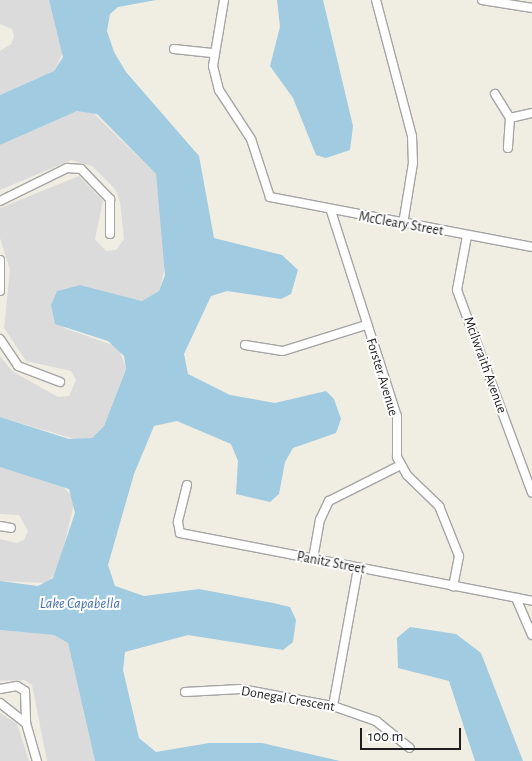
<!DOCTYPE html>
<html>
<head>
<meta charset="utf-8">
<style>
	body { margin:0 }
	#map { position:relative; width:532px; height:761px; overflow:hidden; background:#f0ede3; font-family:"Alegreya Sans",sans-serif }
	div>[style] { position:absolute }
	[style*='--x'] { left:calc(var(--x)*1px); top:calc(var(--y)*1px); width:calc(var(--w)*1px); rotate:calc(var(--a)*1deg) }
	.residential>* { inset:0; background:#dcdbdb }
	.water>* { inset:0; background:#a0cbe1 }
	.roads { filter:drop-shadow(1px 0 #a5a5a5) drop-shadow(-1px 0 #a5a5a5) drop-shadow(0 1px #a5a5a5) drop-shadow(0 -1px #a5a5a5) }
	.minor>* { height:8px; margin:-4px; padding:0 4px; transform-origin:4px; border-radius:4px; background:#fff }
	span { translate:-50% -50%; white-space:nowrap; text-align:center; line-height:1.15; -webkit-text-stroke:4px #fff; paint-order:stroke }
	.street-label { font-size:14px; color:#1e1e1e }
	.water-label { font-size:15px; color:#426eb6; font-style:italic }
	.scale { position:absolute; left:360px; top:728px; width:101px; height:22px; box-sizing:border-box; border:2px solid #1e1e1e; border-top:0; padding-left:6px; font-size:15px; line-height:18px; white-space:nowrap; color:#1e1e1e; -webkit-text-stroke:4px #fff; paint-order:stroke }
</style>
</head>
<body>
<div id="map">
	<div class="residential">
		<div style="clip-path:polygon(0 0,49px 0,64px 50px,54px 71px,0 95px,0 51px,11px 44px,14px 37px,12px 29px,0 24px)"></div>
		<div style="clip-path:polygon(90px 110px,156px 174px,166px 264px,159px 291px,142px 301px,80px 285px,57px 291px,51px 305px,64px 328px,118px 347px,126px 368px,104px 426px,92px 438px,81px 441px,0 417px,0 356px,12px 371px,58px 397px,69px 396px,76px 380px,71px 371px,26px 361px,4px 328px,10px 270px,0 238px,0 208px,79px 176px,103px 201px,95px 239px,106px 251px,116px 250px,124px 239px,120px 202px,115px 189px,92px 166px,71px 160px,0 190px,0 145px,77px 111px)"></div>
		<div style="clip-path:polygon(0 467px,59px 483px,75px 499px,58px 571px,46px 583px,0 581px,0 539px,16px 543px,24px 540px,28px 531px,19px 515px,0 514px)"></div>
		<div style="clip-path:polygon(0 630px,54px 635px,68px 643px,95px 761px,47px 761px,32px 685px,24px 680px,0 681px)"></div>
		<div style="clip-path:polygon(0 713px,17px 724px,29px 761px,0 761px)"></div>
	</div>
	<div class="water">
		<div style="clip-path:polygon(49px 0,156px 0,118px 7px,110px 14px,107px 31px,114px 52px,126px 72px,199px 156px,214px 238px,282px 255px,298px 270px,291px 294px,281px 299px,227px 291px,211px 296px,184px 354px,188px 374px,230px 395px,275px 403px,326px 391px,334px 399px,341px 419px,336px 433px,293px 448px,285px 462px,279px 494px,270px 502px,236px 494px,238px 461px,231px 444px,177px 421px,154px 426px,134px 474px,108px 565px,115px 586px,144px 596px,199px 589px,273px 603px,290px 607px,296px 620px,293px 642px,283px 650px,188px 635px,125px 652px,123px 670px,139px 738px,156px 752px,209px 743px,262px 743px,340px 761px,95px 761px,68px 643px,54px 635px,0 630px,0 581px,38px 586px,53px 578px,75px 513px,69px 489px,0 467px,0 417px,69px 439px,92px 438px,104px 426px,126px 369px,124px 356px,108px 341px,55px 324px,51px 305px,57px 291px,80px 285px,142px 301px,159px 291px,165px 275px,156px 174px,97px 114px,77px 111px,0 145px,0 95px,54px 71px,63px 57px)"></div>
		<div style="clip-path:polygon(277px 0,323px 0,353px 126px,350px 150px,326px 158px,316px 155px,293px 98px,270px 66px,280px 27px)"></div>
		<div style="clip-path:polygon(410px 627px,456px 634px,481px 653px,523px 761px,475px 761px,449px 681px,398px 668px,397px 638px)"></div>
	</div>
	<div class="roads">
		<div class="minor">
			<div style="--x:224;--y:0;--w:67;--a:99.5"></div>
			<div style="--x:213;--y:66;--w:25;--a:76"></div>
			<div style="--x:219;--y:90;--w:59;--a:56.9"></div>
			<div style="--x:251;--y:139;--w:61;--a:71.9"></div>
			<div style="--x:270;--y:197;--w:267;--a:10.8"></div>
			<div style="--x:376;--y:0;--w:141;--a:75.2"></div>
			<div style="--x:412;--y:136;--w:27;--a:88"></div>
			<div style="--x:413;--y:163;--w:62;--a:99.3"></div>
			<div style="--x:482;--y:0;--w:51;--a:9.1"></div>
			<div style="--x:174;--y:49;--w:38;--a:6"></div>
			<div style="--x:495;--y:94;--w:28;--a:58"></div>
			<div style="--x:510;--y:118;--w:30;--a:94"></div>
			<div style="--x:510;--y:118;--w:23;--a:-13"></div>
			<div style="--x:0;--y:201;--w:75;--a:-26.2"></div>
			<div style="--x:67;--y:168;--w:14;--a:4"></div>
			<div style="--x:81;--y:169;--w:42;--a:46"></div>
			<div style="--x:110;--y:199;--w:35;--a:90"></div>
			<div style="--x:331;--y:211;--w:215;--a:72.2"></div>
			<div style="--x:397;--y:416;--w:41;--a:90"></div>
			<div style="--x:397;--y:457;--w:21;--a:61"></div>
			<div style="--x:407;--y:475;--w:45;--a:44.1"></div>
			<div style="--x:439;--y:506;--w:54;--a:68.2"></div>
			<div style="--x:459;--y:556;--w:31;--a:101"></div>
			<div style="--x:467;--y:236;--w:55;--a:100.5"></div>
			<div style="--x:457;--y:290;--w:216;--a:69.7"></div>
			<div style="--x:0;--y:260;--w:31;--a:90"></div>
			<div style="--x:0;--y:339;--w:32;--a:56"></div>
			<div style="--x:18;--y:366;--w:45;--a:20.9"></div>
			<div style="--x:245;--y:345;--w:38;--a:9"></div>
			<div style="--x:283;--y:351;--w:87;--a:-17.4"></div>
			<div style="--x:187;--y:485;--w:38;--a:104"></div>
			<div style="--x:178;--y:522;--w:11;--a:80"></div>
			<div style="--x:180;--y:533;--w:359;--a:10.9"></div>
			<div style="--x:0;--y:526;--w:11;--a:10"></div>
			<div style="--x:313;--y:559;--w:40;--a:-80"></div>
			<div style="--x:320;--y:520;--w:21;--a:-65"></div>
			<div style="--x:329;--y:501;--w:80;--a:-26.6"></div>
			<div style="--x:516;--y:598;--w:40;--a:66.6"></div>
			<div style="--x:0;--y:689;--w:17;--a:-10"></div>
			<div style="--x:17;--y:686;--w:9;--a:32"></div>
			<div style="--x:25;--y:691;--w:32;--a:88"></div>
			<div style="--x:185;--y:692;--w:56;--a:-3.1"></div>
			<div style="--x:241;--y:689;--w:94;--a:10.5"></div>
			<div style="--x:333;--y:706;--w:46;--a:19.2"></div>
			<div style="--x:376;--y:721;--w:43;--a:38.5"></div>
			<div style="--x:0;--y:703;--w:33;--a:38"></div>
			<div style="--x:26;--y:723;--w:40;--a:74"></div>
			<div style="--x:333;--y:706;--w:140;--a:-79.7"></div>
		</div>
	</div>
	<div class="street-label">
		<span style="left:401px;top:224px;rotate:10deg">McCleary Street</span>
		<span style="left:485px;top:365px;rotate:70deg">Mcilwraith Avenue</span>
		<span style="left:382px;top:377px;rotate:73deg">Forster Avenue</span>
		<span style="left:331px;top:563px;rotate:11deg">Panitz Street</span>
		<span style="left:288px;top:699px;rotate:10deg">Donegal Crescent</span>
	</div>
	<div class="water-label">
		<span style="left:80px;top:604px">Lake Capabella</span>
	</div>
	<div class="scale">100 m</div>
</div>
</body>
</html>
